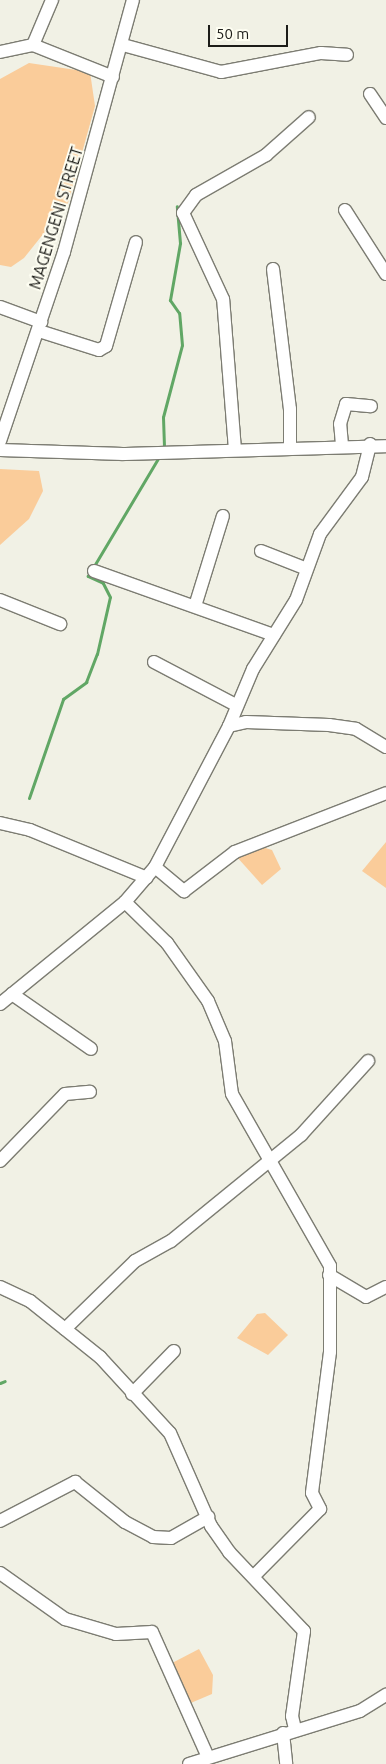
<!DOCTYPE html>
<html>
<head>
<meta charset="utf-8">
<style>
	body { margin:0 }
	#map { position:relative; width:386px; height:1764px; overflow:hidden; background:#f1f1e5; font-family:Ubuntu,sans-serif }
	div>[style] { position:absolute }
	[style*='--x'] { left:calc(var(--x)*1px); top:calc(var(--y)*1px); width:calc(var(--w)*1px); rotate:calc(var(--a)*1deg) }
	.green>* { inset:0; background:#facc9a }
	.stream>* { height:3px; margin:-1.5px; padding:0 1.5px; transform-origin:1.5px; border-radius:1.5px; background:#61a765 }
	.roads { filter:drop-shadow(1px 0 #7c7c72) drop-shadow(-1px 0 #7c7c72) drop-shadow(0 1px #7c7c72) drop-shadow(0 -1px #7c7c72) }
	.street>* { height:12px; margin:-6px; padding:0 6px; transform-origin:6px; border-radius:6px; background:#fff }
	span { translate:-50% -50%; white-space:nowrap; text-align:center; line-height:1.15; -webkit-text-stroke:4px #fefef2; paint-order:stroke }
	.street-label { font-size:16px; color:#1c1c18 }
	.scale { position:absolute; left:208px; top:25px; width:80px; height:22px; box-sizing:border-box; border:2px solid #1c1c18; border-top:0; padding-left:6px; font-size:15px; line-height:18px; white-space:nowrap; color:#1c1c18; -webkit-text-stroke:4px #fefef2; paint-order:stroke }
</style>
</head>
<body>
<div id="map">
	<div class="green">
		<div style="clip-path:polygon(29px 63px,90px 72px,95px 106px,68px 203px,24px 258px,11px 267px,0 265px,0 79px)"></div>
		<div style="clip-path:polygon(0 469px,39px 471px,43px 491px,29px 519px,0 545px)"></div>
		<div style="clip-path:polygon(386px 842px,386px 888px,362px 871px)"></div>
		<div style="clip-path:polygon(252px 844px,272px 850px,281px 869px,262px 885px,236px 856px)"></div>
		<div style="clip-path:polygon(265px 1313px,288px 1335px,268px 1355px,237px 1338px,257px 1314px)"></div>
		<div style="clip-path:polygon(199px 1649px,213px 1675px,212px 1694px,186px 1705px,174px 1676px,174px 1662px)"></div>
	</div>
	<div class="stream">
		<div style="--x:164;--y:446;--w:29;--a:-92"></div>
		<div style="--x:163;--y:417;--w:74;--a:-75.2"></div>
		<div style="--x:182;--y:345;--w:32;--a:-95"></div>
		<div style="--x:179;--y:313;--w:16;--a:-125"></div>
		<div style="--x:170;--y:300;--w:58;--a:-80"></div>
		<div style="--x:180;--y:243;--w:37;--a:-95"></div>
		<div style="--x:29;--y:798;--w:105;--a:-71"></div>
		<div style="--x:63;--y:699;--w:29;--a:-36"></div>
		<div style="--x:86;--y:682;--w:30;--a:-69"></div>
		<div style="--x:97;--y:654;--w:58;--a:-77.2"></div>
		<div style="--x:110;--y:597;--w:16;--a:-117"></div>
		<div style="--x:103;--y:583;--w:17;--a:-155"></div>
		<div style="--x:88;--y:576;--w:139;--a:-59.2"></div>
		<div style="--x:0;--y:1383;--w:5;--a:-22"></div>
	</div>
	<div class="roads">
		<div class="street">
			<div style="--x:33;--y:45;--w:86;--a:21.8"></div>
			<div style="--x:123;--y:45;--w:102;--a:15.4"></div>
			<div style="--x:221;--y:72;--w:102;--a:-10.8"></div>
			<div style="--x:321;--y:53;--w:26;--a:4"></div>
			<div style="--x:0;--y:52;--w:34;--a:-12"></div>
			<div style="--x:33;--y:45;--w:49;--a:-67.1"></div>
			<div style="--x:370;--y:94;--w:29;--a:56"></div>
			<div style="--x:345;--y:210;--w:76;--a:57.4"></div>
			<div style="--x:273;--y:269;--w:141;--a:83.1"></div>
			<div style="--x:290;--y:409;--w:38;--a:90"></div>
			<div style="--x:0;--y:307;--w:44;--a:20.1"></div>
			<div style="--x:39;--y:331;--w:63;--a:17.6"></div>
			<div style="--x:99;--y:350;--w:8;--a:-30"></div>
			<div style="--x:106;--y:346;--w:108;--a:-73.9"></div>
			<div style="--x:0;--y:441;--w:200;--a:-71.3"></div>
			<div style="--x:64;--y:252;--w:261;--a:-74.7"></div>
			<div style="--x:342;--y:445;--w:21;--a:-95"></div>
			<div style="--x:340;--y:424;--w:21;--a:-73"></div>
			<div style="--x:346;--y:404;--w:25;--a:5"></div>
			<div style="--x:0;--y:450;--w:123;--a:1.9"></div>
			<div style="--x:123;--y:454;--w:263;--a:-1.7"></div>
			<div style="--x:235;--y:450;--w:151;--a:-94.5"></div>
			<div style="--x:223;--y:299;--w:95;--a:-114.9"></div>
			<div style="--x:183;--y:213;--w:22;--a:-54"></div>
			<div style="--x:196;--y:195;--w:81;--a:-29.7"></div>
			<div style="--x:266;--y:155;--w:57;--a:-41.5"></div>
			<div style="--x:261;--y:551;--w:49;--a:21.4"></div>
			<div style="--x:94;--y:571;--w:191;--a:19.6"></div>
			<div style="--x:0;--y:600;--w:65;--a:21.8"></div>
			<div style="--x:196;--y:603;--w:91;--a:-72.8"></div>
			<div style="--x:154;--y:662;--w:93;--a:27.7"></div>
			<div style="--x:229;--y:726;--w:17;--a:-13"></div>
			<div style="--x:246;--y:722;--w:83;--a:2.1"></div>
			<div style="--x:329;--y:725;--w:27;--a:8"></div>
			<div style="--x:356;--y:729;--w:35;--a:31"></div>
			<div style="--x:0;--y:823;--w:31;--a:13"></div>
			<div style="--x:30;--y:830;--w:126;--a:22.3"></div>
			<div style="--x:155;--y:867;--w:38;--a:40"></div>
			<div style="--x:184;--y:891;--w:64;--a:-37.4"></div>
			<div style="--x:235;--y:852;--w:162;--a:-21.3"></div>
			<div style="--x:125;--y:902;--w:59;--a:44.3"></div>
			<div style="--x:167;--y:943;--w:71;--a:54.7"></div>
			<div style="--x:208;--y:1001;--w:43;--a:67"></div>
			<div style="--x:225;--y:1041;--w:53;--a:82.5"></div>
			<div style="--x:232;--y:1094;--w:198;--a:60.3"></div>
			<div style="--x:330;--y:1266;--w:86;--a:90"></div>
			<div style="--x:330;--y:1352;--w:142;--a:97.3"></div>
			<div style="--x:312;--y:1493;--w:18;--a:63"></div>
			<div style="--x:320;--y:1509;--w:95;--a:134.6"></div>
			<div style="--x:12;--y:994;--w:96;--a:34.8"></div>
			<div style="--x:0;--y:1004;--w:161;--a:-39.2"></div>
			<div style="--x:125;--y:902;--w:46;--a:-49.4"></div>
			<div style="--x:155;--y:867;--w:159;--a:-62.3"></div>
			<div style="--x:229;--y:726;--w:62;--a:-67.2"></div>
			<div style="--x:253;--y:669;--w:81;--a:-58.1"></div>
			<div style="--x:296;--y:600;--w:70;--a:-70"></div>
			<div style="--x:320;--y:534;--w:71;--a:-53.6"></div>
			<div style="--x:362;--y:477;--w:34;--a:-76"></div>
			<div style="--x:0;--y:1161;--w:93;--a:-45.9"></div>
			<div style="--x:65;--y:1094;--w:25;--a:-5"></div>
			<div style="--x:329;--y:1275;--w:43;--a:30.7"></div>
			<div style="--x:366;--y:1297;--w:22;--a:-27"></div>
			<div style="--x:0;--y:1287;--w:33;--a:25"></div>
			<div style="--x:30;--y:1301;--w:90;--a:38.7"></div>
			<div style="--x:100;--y:1357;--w:103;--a:47.4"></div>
			<div style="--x:170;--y:1433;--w:102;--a:66.2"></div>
			<div style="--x:211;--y:1526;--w:32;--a:55"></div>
			<div style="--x:229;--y:1552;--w:109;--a:46.5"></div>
			<div style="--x:304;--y:1631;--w:86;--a:98"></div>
			<div style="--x:292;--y:1716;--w:13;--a:77"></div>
			<div style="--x:65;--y:1329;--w:98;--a:-44.2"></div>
			<div style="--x:135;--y:1261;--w:41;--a:-29.1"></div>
			<div style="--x:171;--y:1241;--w:168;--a:-39.2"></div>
			<div style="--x:301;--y:1135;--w:100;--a:-47.8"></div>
			<div style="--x:132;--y:1394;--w:60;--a:-45.7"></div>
			<div style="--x:0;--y:1521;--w:85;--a:-27.5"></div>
			<div style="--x:75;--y:1482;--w:64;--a:38.7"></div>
			<div style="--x:125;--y:1522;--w:32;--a:28"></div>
			<div style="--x:153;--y:1537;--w:18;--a:3"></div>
			<div style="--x:171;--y:1538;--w:43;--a:-29.6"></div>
			<div style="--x:0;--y:1573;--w:80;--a:35.3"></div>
			<div style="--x:65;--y:1619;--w:53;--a:16.4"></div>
			<div style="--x:116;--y:1634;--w:36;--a:-3"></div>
			<div style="--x:152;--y:1632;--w:137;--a:65.9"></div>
			<div style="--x:283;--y:1733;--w:31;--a:84"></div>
			<div style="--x:189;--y:1764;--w:179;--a:-17.2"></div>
			<div style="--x:360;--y:1711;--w:31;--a:-32"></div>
		</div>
	</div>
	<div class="street-label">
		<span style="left:56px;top:218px;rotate:-73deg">MAGENGENI STREET</span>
	</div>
	<div class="scale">50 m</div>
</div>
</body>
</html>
